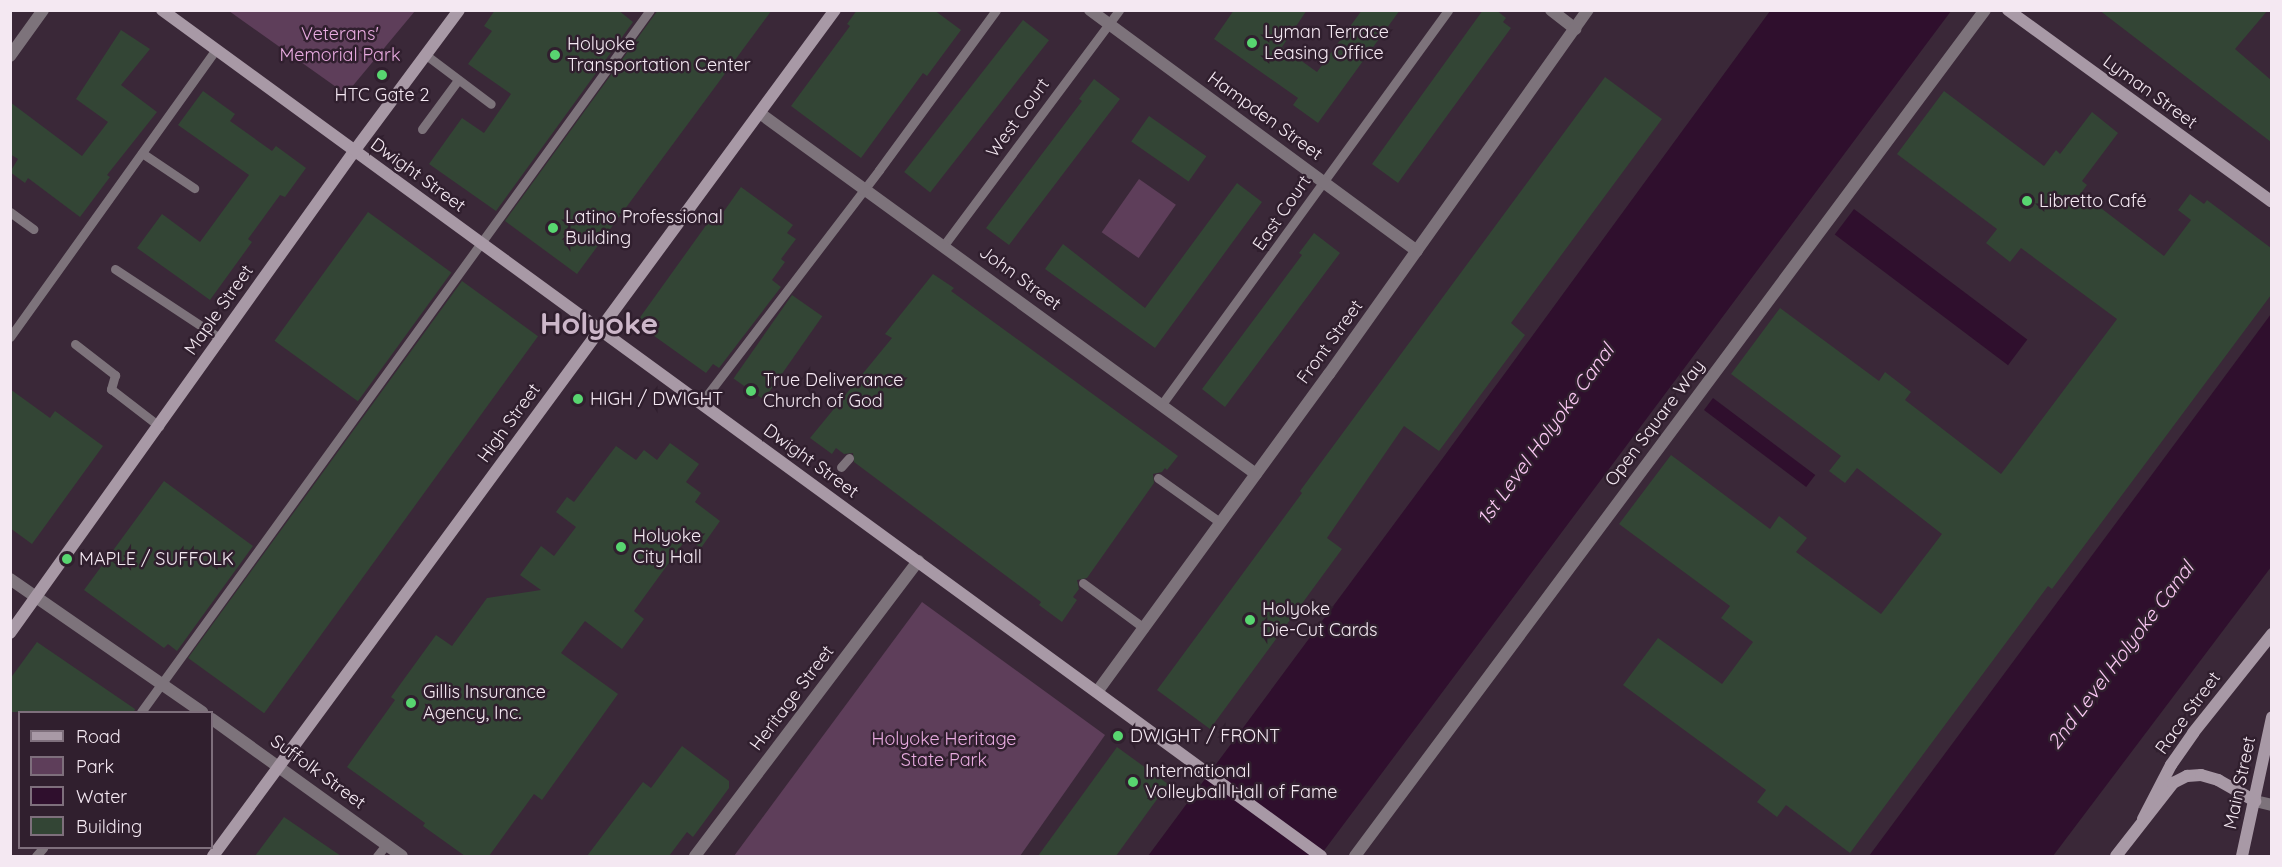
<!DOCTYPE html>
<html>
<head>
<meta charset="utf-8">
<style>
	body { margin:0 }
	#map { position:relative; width:2282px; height:867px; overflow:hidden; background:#3a2838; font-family:Quicksand,sans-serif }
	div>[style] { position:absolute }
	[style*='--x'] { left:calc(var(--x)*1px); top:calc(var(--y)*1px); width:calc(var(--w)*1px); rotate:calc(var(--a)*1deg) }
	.green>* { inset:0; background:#5e3e5a; transform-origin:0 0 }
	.water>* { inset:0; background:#2f0f2d; transform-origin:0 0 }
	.building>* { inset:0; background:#334535; transform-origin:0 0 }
	.lane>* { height:9px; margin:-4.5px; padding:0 4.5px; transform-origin:4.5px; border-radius:4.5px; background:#7d737b }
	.street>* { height:12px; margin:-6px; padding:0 6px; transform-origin:6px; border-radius:6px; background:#7d737b }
	.secondary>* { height:12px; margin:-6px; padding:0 6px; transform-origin:6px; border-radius:6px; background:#a899a6 }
	.dots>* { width:16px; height:16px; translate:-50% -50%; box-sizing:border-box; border:3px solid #301f2e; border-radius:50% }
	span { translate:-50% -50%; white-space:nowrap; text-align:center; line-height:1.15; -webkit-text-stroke:5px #301f2e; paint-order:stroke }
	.poi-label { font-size:18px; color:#f4e8f2 }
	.left { translate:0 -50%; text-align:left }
	.park-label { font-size:18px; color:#e8abe0 }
	.street-label { font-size:18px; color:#f4e8f2 }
	.water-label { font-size:20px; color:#fac8f3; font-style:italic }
	.town-label { font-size:30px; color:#cdb7ca; font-weight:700 }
	.frame { position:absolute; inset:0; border:12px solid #f4e8f2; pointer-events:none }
	.legend { position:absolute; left:18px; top:711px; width:195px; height:138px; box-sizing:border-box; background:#301f2e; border:2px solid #7e6f7c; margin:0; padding:8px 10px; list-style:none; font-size:18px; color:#f4e8f2 }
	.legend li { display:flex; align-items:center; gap:12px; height:30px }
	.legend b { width:30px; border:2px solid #7e6f7c }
</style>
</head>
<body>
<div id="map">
	<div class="green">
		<div style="clip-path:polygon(229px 11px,415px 11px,346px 94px)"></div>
		<div style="left:1139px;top:179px;width:45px;height:65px;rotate:35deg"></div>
		<div style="clip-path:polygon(922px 602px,1105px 735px,1020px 856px,734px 856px)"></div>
	</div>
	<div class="water">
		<div style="clip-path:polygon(1770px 11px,1951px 11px,1320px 856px,1148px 856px,1437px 466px)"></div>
		<div style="left:1854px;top:209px;width:217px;height:32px;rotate:37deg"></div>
		<div style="clip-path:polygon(2271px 314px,2271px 567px,2053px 856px,1869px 856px)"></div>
		<div style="left:1713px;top:398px;width:128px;height:15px;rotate:37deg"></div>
	</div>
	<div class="building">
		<div style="clip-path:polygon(495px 10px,618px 10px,633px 22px,496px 211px,429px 164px,462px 118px,484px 133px,511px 94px,468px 64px,492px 31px,484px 26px)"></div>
		<div style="clip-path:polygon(658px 10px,772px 10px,577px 274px,505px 221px)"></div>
		<div style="clip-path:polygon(857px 10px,934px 10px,961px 30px,927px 76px,923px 73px,861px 158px,791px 106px,850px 26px,847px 24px)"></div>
		<div style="clip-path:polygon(1234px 10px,1307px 10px,1282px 47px,1317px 72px,1362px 10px,1400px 10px,1318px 123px,1293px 105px,1298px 98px,1214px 39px)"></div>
		<div style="clip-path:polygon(1483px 10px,1496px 10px,1506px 18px,1503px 22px,1511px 28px,1398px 183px,1372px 164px)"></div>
		<div style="clip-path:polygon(2099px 10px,2268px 10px,2235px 49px,2271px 80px,2271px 142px)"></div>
		<div style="left:1023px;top:20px;width:33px;height:193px;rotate:38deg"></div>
		<div style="clip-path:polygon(121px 30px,150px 49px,121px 85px,157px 112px,107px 175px,110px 177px,80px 217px,28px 178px,25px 183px,10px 172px,18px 159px,10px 154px,10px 102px,82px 156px,108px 122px,76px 99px)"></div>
		<div style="clip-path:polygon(1605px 77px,1662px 119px,1511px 323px,1525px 335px,1439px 451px,1404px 426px,1327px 538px,1342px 549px,1210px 729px,1157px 690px,1302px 493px,1300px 491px)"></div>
		<div style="clip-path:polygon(1094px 79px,1120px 99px,1009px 245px,986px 228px,1082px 101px,1079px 99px)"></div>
		<div style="clip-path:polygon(203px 91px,235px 114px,230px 121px,272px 151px,276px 146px,306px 168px,285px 197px,280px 195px,248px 239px,252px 242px,210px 300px,137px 248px,162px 214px,200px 242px,249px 175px,178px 125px)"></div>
		<div style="clip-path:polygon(1944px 91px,2044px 166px,2056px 150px,2060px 154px,2092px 112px,2118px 133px,2082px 181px,2087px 185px,2081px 193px,2164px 256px,2191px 220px,2178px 210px,2190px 194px,2204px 204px,2207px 200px,2271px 248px,2271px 295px,2052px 589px,2048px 586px,1850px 853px,1786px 805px,1777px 817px,1757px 802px,1766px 790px,1623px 685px,1658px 638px,1722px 684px,1753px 642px,1721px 618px,1730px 606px,1619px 524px,1671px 455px,1770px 529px,1779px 516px,1807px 538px,1796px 552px,1881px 614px,1942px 534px,1857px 468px,1845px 483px,1829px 471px,1841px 456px,1731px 374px,1780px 308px,1879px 381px,1885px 372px,1911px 392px,1905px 400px,2001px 474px,2117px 319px,2021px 248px,2010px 262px,1986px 243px,1997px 229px,1897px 154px)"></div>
		<div style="left:1149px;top:116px;width:70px;height:31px;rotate:35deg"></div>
		<div style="clip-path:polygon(1237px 183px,1262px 202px,1155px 348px,1045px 269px,1063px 244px,1145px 308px)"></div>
		<div style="clip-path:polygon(741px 187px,793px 225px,787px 233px,796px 239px,781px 259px,785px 262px,772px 280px,781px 287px,719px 368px,713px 364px,706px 373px,636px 323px,717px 210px,722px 214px)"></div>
		<div style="left:368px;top:212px;width:103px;height:159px;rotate:36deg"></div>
		<div style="clip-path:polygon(1314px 233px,1340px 253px,1225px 407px,1202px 389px,1302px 255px,1299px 253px)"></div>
		<div style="clip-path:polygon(933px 274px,954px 288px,951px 291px,1178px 456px,1167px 470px,1165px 468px,1162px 472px,1153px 474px,1154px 483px,1087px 578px,1077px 580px,1079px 589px,1073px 597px,1077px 600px,1062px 622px,1039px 605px,1041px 602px,854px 462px,853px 453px,844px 454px,836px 448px,832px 454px,810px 438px,892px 338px,885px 334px)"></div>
		<div style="left:462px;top:281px;width:94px;height:466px;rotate:36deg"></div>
		<div style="left:792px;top:295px;width:37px;height:102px;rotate:35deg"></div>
		<div style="clip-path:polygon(10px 389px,50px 418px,55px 411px,103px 446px,32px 544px,10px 528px)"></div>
		<div style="clip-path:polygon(670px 443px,699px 464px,686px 482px,701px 493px,695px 502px,720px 521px,701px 548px,687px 538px,634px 611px,644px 619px,622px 649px,585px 621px,561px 653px,618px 694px,542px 800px,534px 794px,489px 856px,465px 856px,423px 826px,425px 823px,347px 767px,395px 700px,391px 697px,436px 635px,452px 646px,487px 598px,541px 590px,520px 575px,541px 546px,554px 556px,576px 527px,556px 512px,567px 497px,574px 502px,616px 446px,636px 460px,644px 450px,657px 460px)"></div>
		<div style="clip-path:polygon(164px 481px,253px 546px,177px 651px,168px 644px,164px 648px,84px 590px)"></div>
		<div style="clip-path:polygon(37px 642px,135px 709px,134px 712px,10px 712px,10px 679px)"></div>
		<div style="clip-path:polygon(682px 746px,729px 781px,729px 788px,693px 837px,687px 832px,669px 856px,587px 856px,643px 782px,651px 788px)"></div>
		<div style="clip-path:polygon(1117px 747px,1168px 784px,1116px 856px,1038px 856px)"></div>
		<div style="clip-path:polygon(284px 817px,341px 856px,255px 856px)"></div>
	</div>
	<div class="lane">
		<div style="--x:426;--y:55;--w:81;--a:37"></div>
		<div style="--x:422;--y:129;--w:61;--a:-53.7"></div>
		<div style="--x:142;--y:153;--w:63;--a:33.9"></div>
		<div style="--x:10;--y:212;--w:29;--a:36"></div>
		<div style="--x:944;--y:245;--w:293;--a:-53.3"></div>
		<div style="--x:115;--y:269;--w:127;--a:33.4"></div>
		<div style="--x:10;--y:337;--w:354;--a:-54.4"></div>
		<div style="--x:75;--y:344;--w:51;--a:37.8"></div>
		<div style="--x:115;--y:375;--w:15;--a:106"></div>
		<div style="--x:111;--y:389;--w:61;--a:37.6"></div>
		<div style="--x:701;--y:403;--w:293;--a:-52.6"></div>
		<div style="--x:879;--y:170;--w:198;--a:-53.8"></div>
		<div style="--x:1162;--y:404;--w:487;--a:-54"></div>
		<div style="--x:841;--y:467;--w:12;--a:-48"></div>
		<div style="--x:1158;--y:478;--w:77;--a:35.5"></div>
		<div style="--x:1083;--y:583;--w:76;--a:36.4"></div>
		<div style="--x:141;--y:712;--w:867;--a:-54.06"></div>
		<div style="--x:36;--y:856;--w:11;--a:-49"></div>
		<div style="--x:377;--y:856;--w:14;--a:-51"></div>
	</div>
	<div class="street">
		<div style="--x:1090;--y:10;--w:406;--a:36.4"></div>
		<div style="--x:1551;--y:10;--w:31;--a:38"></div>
		<div style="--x:10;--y:56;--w:57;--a:-54.3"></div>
		<div style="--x:761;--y:114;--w:612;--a:36.03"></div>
		<div style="--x:10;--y:579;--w:234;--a:34.7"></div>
		<div style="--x:1097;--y:692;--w:394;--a:-53.9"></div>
		<div style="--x:1329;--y:374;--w:447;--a:-54.6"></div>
		<div style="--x:212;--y:719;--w:234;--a:35.8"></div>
		<div style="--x:2255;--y:801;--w:17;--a:13"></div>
		<div style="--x:695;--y:856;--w:370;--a:-52.9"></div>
		<div style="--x:1355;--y:856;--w:1055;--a:-53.33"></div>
	</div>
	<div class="secondary">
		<div style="--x:162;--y:10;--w:1435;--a:36.13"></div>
		<div style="--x:2008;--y:10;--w:326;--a:36"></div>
		<div style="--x:10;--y:633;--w:594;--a:-54.46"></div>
		<div style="--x:355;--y:150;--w:174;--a:-53.4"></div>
		<div style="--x:2143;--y:819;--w:61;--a:-62.6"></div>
		<div style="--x:2171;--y:765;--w:39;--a:-55"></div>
		<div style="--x:2193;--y:733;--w:127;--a:-51.4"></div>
		<div style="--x:213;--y:856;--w:1050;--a:-53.68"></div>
		<div style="--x:2116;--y:856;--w:93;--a:-52"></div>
		<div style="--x:2173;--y:783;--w:16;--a:-27"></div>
		<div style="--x:2187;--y:776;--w:14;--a:-4"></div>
		<div style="--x:2201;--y:775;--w:18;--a:16"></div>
		<div style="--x:2218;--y:780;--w:43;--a:29.6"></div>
		<div style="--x:2242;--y:856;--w:142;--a:-77.8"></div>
	</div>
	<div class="dots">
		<div style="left:1252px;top:43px;background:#58d570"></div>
		<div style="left:555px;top:55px;background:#58d570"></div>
		<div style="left:382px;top:75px;background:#58d570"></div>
		<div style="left:2027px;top:201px;background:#58d570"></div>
		<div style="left:553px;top:228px;background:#58d570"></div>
		<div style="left:751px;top:391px;background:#58d570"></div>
		<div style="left:578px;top:399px;background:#58d570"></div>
		<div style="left:621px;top:547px;background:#58d570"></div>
		<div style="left:67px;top:559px;background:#58d570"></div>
		<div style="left:1250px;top:620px;background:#58d570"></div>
		<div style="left:411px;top:703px;background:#58d570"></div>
		<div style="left:1118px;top:736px;background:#58d570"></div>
		<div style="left:1133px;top:782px;background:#58d570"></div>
	</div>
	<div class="poi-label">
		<span class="left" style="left:1264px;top:43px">Lyman Terrace<br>Leasing Office</span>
		<span class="left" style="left:567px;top:55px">Holyoke<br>Transportation Center</span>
		<span style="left:382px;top:95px">HTC Gate 2</span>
		<span class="left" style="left:2039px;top:201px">Libretto Café</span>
		<span class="left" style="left:565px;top:228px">Latino Professional<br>Building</span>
		<span class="left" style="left:763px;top:391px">True Deliverance<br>Church of God</span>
		<span class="left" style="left:590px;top:399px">HIGH / DWIGHT</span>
		<span class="left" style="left:633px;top:547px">Holyoke<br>City Hall</span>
		<span class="left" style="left:79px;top:559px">MAPLE / SUFFOLK</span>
		<span class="left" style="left:1262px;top:620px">Holyoke<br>Die-Cut Cards</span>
		<span class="left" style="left:423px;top:703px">Gillis Insurance<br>Agency, Inc.</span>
		<span class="left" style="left:1130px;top:736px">DWIGHT / FRONT</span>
		<span class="left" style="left:1145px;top:782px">International<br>Volleyball Hall of Fame</span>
	</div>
	<div class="park-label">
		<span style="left:340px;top:45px">Veterans'<br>Memorial Park</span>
		<span style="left:944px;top:750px">Holyoke Heritage<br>State Park</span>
	</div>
	<div class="street-label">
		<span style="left:2150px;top:92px;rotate:36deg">Lyman Street</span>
		<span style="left:1265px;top:116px;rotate:36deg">Hampden Street</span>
		<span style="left:1018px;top:118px;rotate:-54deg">West Court</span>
		<span style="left:418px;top:175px;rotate:36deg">Dwight Street</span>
		<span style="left:1282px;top:213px;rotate:-55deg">East Court</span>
		<span style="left:1020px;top:278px;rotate:36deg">John Street</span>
		<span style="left:219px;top:310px;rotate:-55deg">Maple Street</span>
		<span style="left:1330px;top:342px;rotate:-54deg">Front Street</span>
		<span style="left:509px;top:423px;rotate:-54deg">High Street</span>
		<span style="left:1655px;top:423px;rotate:-53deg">Open Square Way</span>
		<span style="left:811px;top:461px;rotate:36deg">Dwight Street</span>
		<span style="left:792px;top:698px;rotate:-53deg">Heritage Street</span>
		<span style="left:2188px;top:713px;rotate:-54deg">Race Street</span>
		<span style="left:318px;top:772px;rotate:36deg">Suffolk Street</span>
		<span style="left:2240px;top:783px;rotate:-78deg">Main Street</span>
	</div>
	<div class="water-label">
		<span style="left:1545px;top:434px;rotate:-54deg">1st Level Holyoke Canal</span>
		<span style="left:2120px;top:655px;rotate:-53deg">2nd Level Holyoke Canal</span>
	</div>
	<div class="town-label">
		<span style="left:599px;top:323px">Holyoke</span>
	</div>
	<div class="frame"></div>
	<ul class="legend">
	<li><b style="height:8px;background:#a899a6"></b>Road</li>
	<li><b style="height:16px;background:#5e3e5a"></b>Park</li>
	<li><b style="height:16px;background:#2f0f2d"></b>Water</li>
	<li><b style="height:16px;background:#334535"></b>Building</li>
	</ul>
</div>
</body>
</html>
